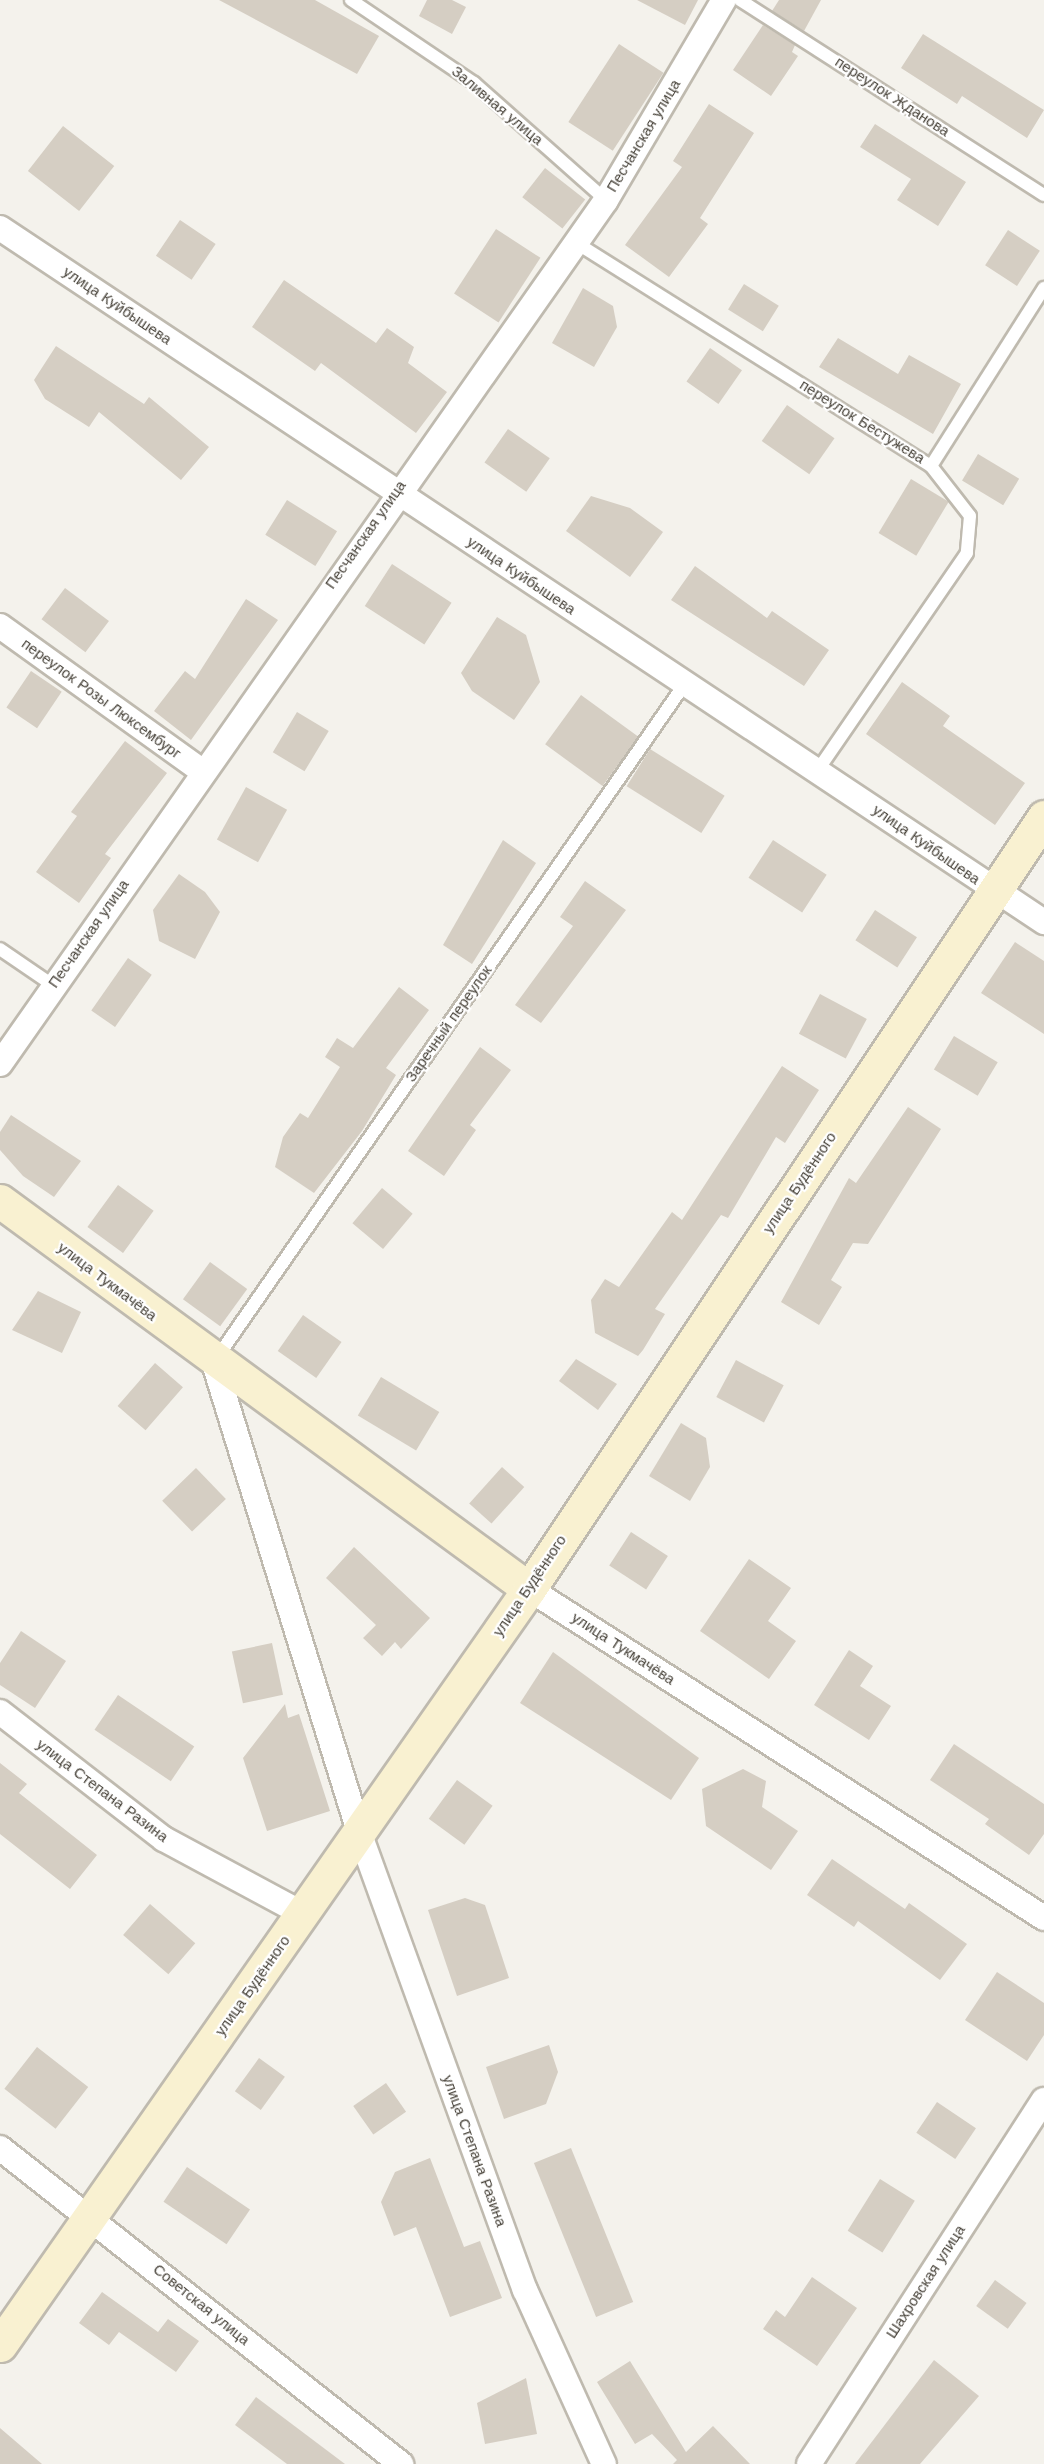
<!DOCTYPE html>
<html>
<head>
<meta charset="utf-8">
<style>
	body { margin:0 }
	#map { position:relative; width:1044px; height:2464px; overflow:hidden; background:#f4f2ec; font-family:"Work Sans",sans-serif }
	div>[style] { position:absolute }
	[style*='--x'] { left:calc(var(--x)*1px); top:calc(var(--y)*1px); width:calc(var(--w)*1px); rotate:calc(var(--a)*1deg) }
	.building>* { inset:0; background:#d5cec3; transform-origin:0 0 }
	.roads { filter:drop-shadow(2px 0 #bfbaaf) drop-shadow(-2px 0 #bfbaaf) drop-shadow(0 2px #bfbaaf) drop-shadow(0 -2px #bfbaaf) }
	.lane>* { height:12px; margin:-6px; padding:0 6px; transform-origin:6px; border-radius:6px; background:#fff }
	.street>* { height:24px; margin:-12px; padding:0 12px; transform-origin:12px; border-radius:12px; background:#fff }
	.secondary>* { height:33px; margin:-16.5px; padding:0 16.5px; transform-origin:16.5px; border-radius:16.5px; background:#f9f1d1 }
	span { translate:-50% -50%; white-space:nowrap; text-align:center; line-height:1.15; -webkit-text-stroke:4.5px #fff; paint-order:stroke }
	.street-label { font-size:15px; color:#48433a }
</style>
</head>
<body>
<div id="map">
	<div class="building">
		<div style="clip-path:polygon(219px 0,315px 0,379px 36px,357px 74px)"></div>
		<div style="clip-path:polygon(427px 0,452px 0,466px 7px,452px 34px,419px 16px)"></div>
		<div style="clip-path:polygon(637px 0,698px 0,685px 25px)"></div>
		<div style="clip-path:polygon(779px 0,821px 0,804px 31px,772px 11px)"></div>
		<div style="clip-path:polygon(763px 25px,795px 45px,792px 52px,798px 56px,771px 96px,733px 70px)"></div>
		<div style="clip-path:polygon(923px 34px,1044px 110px,1027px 138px,962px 96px,957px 104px,901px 68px)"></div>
		<div style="left:619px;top:44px;width:53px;height:93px;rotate:33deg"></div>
		<div style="clip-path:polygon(709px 104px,754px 133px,700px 218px,708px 224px,669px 277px,625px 245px,682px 167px,673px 161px)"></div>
		<div style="clip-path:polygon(875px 124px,966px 182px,938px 226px,897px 200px,911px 179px,860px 147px)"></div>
		<div style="left:63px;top:126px;width:65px;height:57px;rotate:38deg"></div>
		<div style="left:545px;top:168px;width:51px;height:37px;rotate:38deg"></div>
		<div style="left:180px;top:220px;width:43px;height:43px;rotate:34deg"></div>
		<div style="left:496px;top:229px;width:53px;height:77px;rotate:33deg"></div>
		<div style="left:1008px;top:230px;width:38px;height:42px;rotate:33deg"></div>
		<div style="clip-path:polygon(284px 280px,376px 343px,387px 328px,414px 347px,408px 363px,447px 392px,416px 433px,321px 363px,315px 371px,252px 327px)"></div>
		<div style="left:744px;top:284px;width:41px;height:30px;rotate:32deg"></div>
		<div style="clip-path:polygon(583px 288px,613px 306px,617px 327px,594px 367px,552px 343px)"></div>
		<div style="clip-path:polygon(838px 338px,898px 374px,909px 355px,961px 384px,933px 434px,819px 367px)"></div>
		<div style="clip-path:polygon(56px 346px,144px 404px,149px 397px,209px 447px,181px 480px,99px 412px,89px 427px,45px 399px,34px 380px)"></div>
		<div style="left:710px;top:348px;width:39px;height:41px;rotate:35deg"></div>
		<div style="left:787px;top:405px;width:58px;height:44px;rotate:35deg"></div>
		<div style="left:508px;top:429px;width:51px;height:41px;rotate:35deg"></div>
		<div style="left:978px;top:454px;width:48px;height:31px;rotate:31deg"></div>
		<div style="left:911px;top:479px;width:44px;height:63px;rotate:31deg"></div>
		<div style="clip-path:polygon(591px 496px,630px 508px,663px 532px,630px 577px,566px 531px)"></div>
		<div style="left:287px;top:500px;width:59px;height:41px;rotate:32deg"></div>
		<div style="left:392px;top:564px;width:71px;height:50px;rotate:33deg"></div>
		<div style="clip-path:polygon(695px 566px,767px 618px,772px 611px,829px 650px,804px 686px,671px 600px)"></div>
		<div style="left:65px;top:588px;width:55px;height:39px;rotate:37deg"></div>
		<div style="clip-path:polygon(246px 599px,278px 620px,191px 740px,154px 711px,185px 671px,195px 679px)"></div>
		<div style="clip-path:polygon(497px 617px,526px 635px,540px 682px,514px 720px,472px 691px,461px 673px)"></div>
		<div style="left:31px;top:671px;width:37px;height:44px;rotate:34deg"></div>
		<div style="clip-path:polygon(902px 682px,950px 716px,943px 726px,1025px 783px,995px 825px,866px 734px)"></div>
		<div style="left:581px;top:695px;width:71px;height:61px;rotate:36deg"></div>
		<div style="left:297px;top:712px;width:37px;height:47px;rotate:31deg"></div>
		<div style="clip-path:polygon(125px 741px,167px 773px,105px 854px,111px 858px,79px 903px,36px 872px,77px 816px,71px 812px)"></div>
		<div style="left:650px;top:749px;width:88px;height:44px;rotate:32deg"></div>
		<div style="left:246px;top:787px;width:47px;height:60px;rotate:29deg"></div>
		<div style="clip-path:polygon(503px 840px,536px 863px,472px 964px,443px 945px)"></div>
		<div style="left:773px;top:840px;width:64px;height:45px;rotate:33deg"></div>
		<div style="clip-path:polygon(179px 874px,205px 892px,220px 912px,195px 959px,159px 941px,153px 910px)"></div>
		<div style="clip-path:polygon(585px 881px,626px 910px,541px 1023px,515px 1005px,573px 926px,560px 917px)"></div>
		<div style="left:875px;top:910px;width:50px;height:36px;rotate:33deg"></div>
		<div style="clip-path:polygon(1015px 942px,1044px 961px,1044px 1034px,981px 993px)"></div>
		<div style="left:128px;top:958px;width:29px;height:64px;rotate:35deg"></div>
		<div style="clip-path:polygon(399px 987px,429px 1010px,386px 1068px,396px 1075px,362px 1131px,314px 1193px,275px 1167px,283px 1137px,300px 1113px,308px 1118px,340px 1067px,325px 1057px,337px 1038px,353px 1048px)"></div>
		<div style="left:820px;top:994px;width:53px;height:45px;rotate:28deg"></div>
		<div style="left:954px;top:1036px;width:51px;height:39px;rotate:31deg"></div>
		<div style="clip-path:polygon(480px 1047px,511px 1070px,470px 1125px,476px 1130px,444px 1176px,408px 1151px)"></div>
		<div style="clip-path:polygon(782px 1066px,819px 1090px,785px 1143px,776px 1137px,728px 1218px,721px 1215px,655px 1309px,665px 1314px,643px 1350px,638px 1356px,595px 1333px,591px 1300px,605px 1279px,619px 1287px,672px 1212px,682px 1220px)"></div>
		<div style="clip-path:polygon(908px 1107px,941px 1129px,868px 1244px,853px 1243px,831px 1280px,842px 1287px,819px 1325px,781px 1302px,849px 1178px,856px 1183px)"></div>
		<div style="clip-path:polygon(11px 1115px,81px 1161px,54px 1197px,23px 1176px,0 1150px,0 1132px)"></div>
		<div style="left:118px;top:1185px;width:44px;height:52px;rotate:36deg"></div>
		<div style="left:382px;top:1188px;width:40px;height:46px;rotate:40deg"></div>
		<div style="left:210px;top:1262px;width:46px;height:46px;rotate:36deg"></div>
		<div style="clip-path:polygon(38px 1291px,81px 1312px,62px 1353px,12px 1330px)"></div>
		<div style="left:303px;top:1315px;width:47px;height:44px;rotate:35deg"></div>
		<div style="clip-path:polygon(576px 1359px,617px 1384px,598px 1410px,559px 1381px)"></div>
		<div style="left:736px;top:1360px;width:54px;height:42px;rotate:28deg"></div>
		<div style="left:155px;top:1363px;width:37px;height:57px;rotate:41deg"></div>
		<div style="left:381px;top:1377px;width:68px;height:45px;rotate:31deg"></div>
		<div style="clip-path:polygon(681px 1423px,706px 1438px,710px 1467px,690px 1501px,649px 1476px)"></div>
		<div style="left:502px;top:1467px;width:30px;height:49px;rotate:42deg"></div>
		<div style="left:196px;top:1468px;width:43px;height:47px;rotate:46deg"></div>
		<div style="left:631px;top:1532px;width:44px;height:40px;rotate:33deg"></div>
		<div style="clip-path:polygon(354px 1547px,430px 1618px,401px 1649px,395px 1642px,382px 1656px,363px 1638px,376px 1625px,326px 1578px)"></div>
		<div style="clip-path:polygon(749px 1559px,791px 1588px,768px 1621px,796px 1641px,769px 1679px,700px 1631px)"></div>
		<div style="clip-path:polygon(21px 1631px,66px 1661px,35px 1708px,0 1685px,0 1663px)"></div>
		<div style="left:272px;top:1643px;width:53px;height:41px;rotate:78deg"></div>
		<div style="clip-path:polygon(849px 1650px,873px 1666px,860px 1686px,891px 1706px,869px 1740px,814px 1705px)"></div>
		<div style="clip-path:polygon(553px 1652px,699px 1758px,671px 1800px,520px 1703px)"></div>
		<div style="left:118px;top:1695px;width:92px;height:42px;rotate:34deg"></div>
		<div style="clip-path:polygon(285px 1704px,288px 1718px,299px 1714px,330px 1811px,267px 1831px,243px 1758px)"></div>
		<div style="clip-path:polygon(954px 1744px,1044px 1804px,1044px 1834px,1029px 1855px,985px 1824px,989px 1819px,930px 1780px)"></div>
		<div style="clip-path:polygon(0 1763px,27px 1784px,19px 1793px,97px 1855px,70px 1889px,0 1834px)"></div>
		<div style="clip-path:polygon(743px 1769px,766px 1781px,762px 1807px,798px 1831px,771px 1870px,706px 1826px,702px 1789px)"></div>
		<div style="left:457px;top:1780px;width:44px;height:48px;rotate:36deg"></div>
		<div style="clip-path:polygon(832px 1859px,905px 1909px,909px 1903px,967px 1944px,940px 1980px,858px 1921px,854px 1927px,807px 1895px)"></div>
		<div style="clip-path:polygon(465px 1898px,485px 1905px,509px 1978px,457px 1996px,428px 1910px)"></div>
		<div style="left:150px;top:1904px;width:60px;height:41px;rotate:41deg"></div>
		<div style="clip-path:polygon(997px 1972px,1044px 2003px,1044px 2035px,1027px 2061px,965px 2020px)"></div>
		<div style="clip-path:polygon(549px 2045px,558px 2072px,546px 2104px,504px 2119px,486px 2067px)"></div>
		<div style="left:37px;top:2047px;width:65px;height:53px;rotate:38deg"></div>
		<div style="left:259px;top:2058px;width:32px;height:41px;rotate:36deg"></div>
		<div style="left:386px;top:2083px;width:35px;height:40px;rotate:55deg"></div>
		<div style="left:937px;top:2102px;width:47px;height:37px;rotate:34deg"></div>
		<div style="left:571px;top:2148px;width:166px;height:40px;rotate:68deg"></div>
		<div style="clip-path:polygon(430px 2158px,464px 2247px,480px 2241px,502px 2298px,450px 2317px,416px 2227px,394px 2236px,381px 2202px,395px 2172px)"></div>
		<div style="left:187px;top:2167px;width:76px;height:42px;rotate:34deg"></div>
		<div style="left:880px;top:2179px;width:41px;height:61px;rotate:32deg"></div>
		<div style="clip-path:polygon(812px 2277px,857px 2308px,817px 2366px,763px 2329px,776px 2310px,785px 2317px)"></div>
		<div style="left:995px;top:2280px;width:39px;height:32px;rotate:36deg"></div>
		<div style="clip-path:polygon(102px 2292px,158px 2332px,168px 2319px,199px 2341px,176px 2372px,119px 2332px,109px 2345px,79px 2323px)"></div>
		<div style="clip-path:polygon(934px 2360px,979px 2396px,920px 2464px,855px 2464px)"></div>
		<div style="clip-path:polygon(630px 2361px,686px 2452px,713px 2426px,750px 2464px,673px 2464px,677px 2460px,652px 2434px,635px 2444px,597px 2382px)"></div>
		<div style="clip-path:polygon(526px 2378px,537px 2434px,485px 2444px,477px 2403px)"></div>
		<div style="clip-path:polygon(256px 2397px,345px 2464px,287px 2464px,235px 2425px)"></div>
		<div style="clip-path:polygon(0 2428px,42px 2464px,0 2464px)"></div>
	</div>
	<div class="roads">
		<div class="lane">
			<div style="--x:351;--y:0;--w:148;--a:34"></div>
			<div style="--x:474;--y:83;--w:176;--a:41.6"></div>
			<div style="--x:740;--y:0;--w:361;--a:32.7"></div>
			<div style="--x:575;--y:242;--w:421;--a:32.2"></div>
			<div style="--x:931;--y:466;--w:63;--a:52"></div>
			<div style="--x:970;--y:516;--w:37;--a:95"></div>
			<div style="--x:967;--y:553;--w:263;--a:124.5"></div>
			<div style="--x:931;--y:466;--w:211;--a:-57.6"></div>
			<div style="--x:0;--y:949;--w:65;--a:34.4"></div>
			<div style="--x:216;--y:1359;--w:821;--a:-55.23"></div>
		</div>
		<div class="street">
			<div style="--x:0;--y:228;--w:1254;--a:33.61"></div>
			<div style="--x:0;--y:626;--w:249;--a:35.7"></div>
			<div style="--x:0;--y:1064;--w:1055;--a:-54.95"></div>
			<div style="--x:606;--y:200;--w:232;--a:-59.5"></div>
			<div style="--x:214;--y:1363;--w:491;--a:72.8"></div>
			<div style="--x:359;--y:1832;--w:487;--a:70.1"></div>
			<div style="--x:525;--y:2290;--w:191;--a:65.6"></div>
			<div style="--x:529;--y:1589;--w:611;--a:32.57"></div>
			<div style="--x:0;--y:1712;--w:207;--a:37.8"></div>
			<div style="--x:164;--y:1839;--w:158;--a:28.3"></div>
			<div style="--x:0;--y:2148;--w:511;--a:38.24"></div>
			<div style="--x:809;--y:2464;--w:433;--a:-57.2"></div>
		</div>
		<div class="secondary">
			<div style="--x:0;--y:1201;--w:656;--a:36.26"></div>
			<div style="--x:0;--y:2345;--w:923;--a:-55.02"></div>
			<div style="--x:529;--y:1589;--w:928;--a:-56.29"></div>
		</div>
	</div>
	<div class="street-label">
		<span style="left:892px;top:97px;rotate:33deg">переулок Жданова</span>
		<span style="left:497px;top:106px;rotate:40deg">Заливная улица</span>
		<span style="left:644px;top:136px;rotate:-59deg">Песчанская улица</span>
		<span style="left:117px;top:306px;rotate:34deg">улица Куйбышева</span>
		<span style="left:862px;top:422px;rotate:32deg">переулок Бестужева</span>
		<span style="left:366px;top:535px;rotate:-55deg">Песчанская улица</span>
		<span style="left:521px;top:576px;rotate:34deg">улица Куйбышева</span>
		<span style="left:101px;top:699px;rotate:36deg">переулок Розы Люксембург</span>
		<span style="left:926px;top:845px;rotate:35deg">улица Куйбышева</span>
		<span style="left:89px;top:934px;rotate:-55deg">Песчанская улица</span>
		<span style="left:449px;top:1024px;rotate:-55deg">Заречный переулок</span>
		<span style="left:800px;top:1183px;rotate:-56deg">улица Будённого</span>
		<span style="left:107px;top:1282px;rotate:37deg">улица Тукмачёва</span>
		<span style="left:530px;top:1586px;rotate:-56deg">улица Будённого</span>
		<span style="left:623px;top:1649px;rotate:33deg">улица Тукмачёва</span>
		<span style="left:102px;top:1791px;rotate:37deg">улица Степана Разина</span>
		<span style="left:253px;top:1986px;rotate:-55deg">улица Будённого</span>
		<span style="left:474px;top:2151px;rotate:70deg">улица Степана Разина</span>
		<span style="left:926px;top:2282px;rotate:-57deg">Шахровская улица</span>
		<span style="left:201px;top:2305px;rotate:39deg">Советская улица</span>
	</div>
</div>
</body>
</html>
